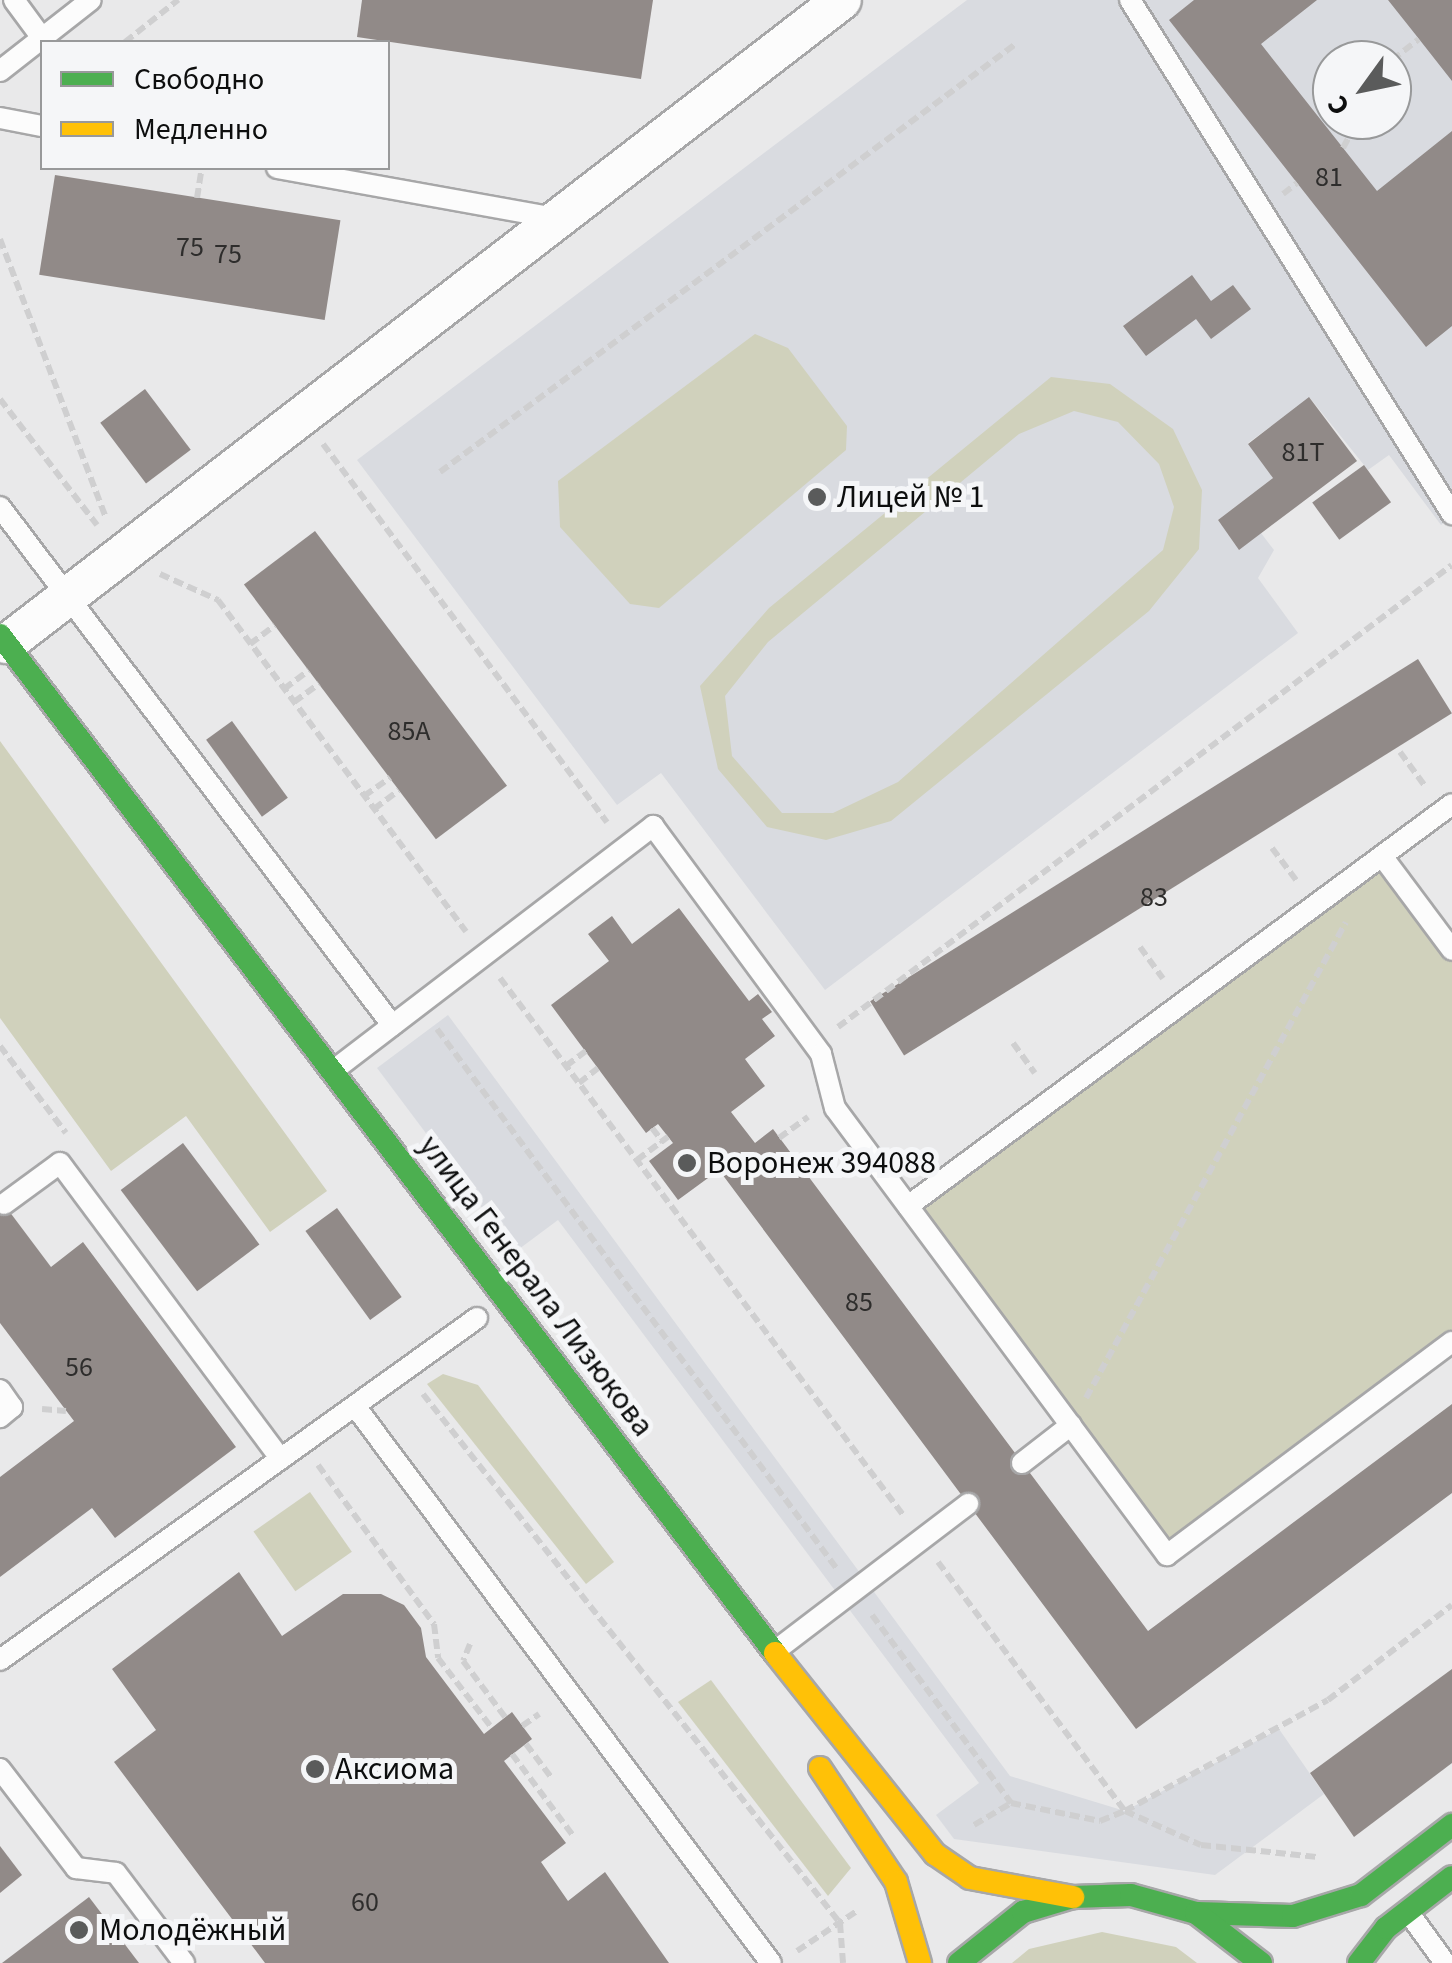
<!DOCTYPE html>
<html>
<head>
<meta charset="utf-8">
<style>
	body { margin:0 }
	#map { position:relative; width:1452px; height:1963px; overflow:hidden; background:#e9e9ea; font-family:"Source Sans 3",sans-serif }
	div>[style] { position:absolute }
	[style*='--x'] { left:calc(var(--x)*1px); top:calc(var(--y)*1px); width:calc(var(--w)*1px); rotate:calc(var(--a)*1deg) }
	.built>* { inset:0; background:#d9dbe0 }
	.green>* { inset:0; background:#d0d1bc; transform-origin:0 0 }
	.building>* { inset:0; background:#918a88; transform-origin:0 0 }
	.path>* { height:6px; margin-top:-3px; transform-origin:0; background:repeating-linear-gradient(90deg,#cfcfd0 0 10px,transparent 0 15px) }
	.roads { filter:drop-shadow(2px 0 #a7a7a8) drop-shadow(-2px 0 #a7a7a8) drop-shadow(0 2px #a7a7a8) drop-shadow(0 -2px #a7a7a8) }
	.lane>* { height:20px; margin:-10px; padding:0 10px; transform-origin:10px; border-radius:10px; background:#fcfcfc }
	.street>* { height:38px; margin:-19px; padding:0 19px; transform-origin:19px; border-radius:19px; background:#fcfcfc }
	.fast>* { height:22px; margin:-11px; padding:0 11px; transform-origin:11px; border-radius:11px; background:#4caf50 }
	.slow>* { height:22px; margin:-11px; padding:0 11px; transform-origin:11px; border-radius:11px; background:#ffc107 }
	.dots>* { width:28px; height:28px; translate:-50% -50%; box-sizing:border-box; border:5px solid #f5f6f8; border-radius:50% }
	span { translate:-50% -50%; white-space:nowrap; text-align:center; line-height:1.15; -webkit-text-stroke:10px #f5f6f8; paint-order:stroke }
	.number-label { font-size:28px; color:#2e2d2c }
	.number-label span { -webkit-text-stroke-width:0 }
	.poi-label { font-size:32px; color:#0d0e0e }
	.left { translate:0 -50%; text-align:left }
	.street-label { font-size:32px; color:#0d0e0e }
	.legend { position:absolute; left:40px; top:40px; width:350px; height:130px; box-sizing:border-box; background:#f5f6f8; border:2px solid #98999a; margin:0; padding:12px 18px; list-style:none; font-size:30px; color:#0d0e0e }
	.legend li { display:flex; align-items:center; gap:20px; height:50px }
	.legend b { width:50px; border:2px solid #98999a }
	.north { position:absolute; left:1312px; top:40px; width:100px; height:100px; box-sizing:border-box; background:#f5f6f8; border:2px solid #98999a; border-radius:50%; rotate:237deg; font-size:28px; font-weight:700; line-height:40px; text-align:center; color:#0d0e0e }
	.north::after { content:''; display:block; margin:auto; width:35px; height:45px; background:#5a5b5b; clip-path:polygon(50% 0,100% 100%,50% 72%,0 100%) }
</style>
</head>
<body>
<div id="map">
	<div class="built">
		<div style="clip-path:polygon(evenodd,967px 0,1452px 0,1452px 516px,1441px 525px,1389px 455px,1368px 470px,1310px 398px,1248px 443px,1273px 478px,1218px 520px,1239px 549px,1261px 533px,1274px 550px,1258px 578px,1298px 633px,825px 990px,661px 773px,617px 805px,357px 460px,967px 0,1332px 60px,1392px 60px,1392px 120px,1332px 120px,1332px 60px)"></div>
		<div style="clip-path:polygon(448px 1015px,1010px 1776px,1125px 1811px,1279px 1729px,1324px 1794px,1215px 1875px,954px 1839px,936px 1815px,979px 1783px,558px 1220px,515px 1252px,377px 1068px)"></div>
	</div>
	<div class="green">
		<div style="clip-path:polygon(755px 334px,788px 348px,847px 426px,846px 450px,659px 608px,630px 604px,560px 527px,558px 481px)"></div>
		<div style="clip-path:polygon(evenodd,1051px 377px,1110px 384px,1173px 429px,1202px 490px,1199px 549px,1149px 611px,891px 821px,826px 840px,767px 827px,718px 769px,700px 686px,769px 608px,1051px 377px,1074px 411px,1118px 422px,1159px 464px,1174px 507px,1163px 550px,898px 782px,833px 813px,782px 813px,732px 756px,725px 696px,768px 642px,1019px 434px,1074px 411px)"></div>
		<div style="clip-path:polygon(0 741px,327px 1191px,270px 1232px,186px 1116px,111px 1171px,0 1018px)"></div>
		<div style="clip-path:polygon(1382px 856px,1452px 950px,1452px 1342px,1167px 1555px,908px 1206px)"></div>
		<div style="clip-path:polygon(443px 1374px,478px 1385px,614px 1562px,586px 1584px,427px 1384px)"></div>
		<div style="left:310px;top:1492px;width:73px;height:69px;rotate:55deg"></div>
		<div style="clip-path:polygon(711px 1680px,851px 1868px,828px 1896px,678px 1702px)"></div>
		<div style="clip-path:polygon(1102px 1932px,1176px 1947px,1197px 1963px,1012px 1963px,1029px 1949px)"></div>
	</div>
	<div class="building">
		<div style="clip-path:polygon(362px 0,653px 0,641px 79px,357px 37px)"></div>
		<div style="clip-path:polygon(1194px 0,1317px 0,1261px 44px,1377px 191px,1452px 131px,1452px 326px,1426px 347px,1169px 20px)"></div>
		<div style="clip-path:polygon(1388px 0,1452px 0,1452px 81px,1419px 39px)"></div>
		<div style="left:55px;top:175px;width:289px;height:101px;rotate:9deg"></div>
		<div style="clip-path:polygon(1192px 275px,1211px 301px,1233px 285px,1251px 309px,1211px 339px,1196px 319px,1146px 356px,1123px 326px)"></div>
		<div style="left:145px;top:389px;width:76px;height:56px;rotate:53deg"></div>
		<div style="clip-path:polygon(1309px 397px,1357px 461px,1239px 550px,1218px 520px,1273px 478px,1248px 444px)"></div>
		<div style="left:1364px;top:465px;width:46px;height:64px;rotate:54deg"></div>
		<div style="left:315px;top:531px;width:319px;height:89px;rotate:53deg"></div>
		<div style="left:1418px;top:659px;width:64px;height:646px;rotate:58deg"></div>
		<div style="left:232px;top:721px;width:95px;height:32px;rotate:54deg"></div>
		<div style="clip-path:polygon(679px 908px,749px 1001px,758px 994px,772px 1012px,762px 1019px,775px 1036px,745px 1059px,765px 1086px,731px 1112px,755px 1143px,773px 1129px,1148px 1631px,1452px 1404px,1452px 1493px,1136px 1729px,719px 1170px,678px 1200px,649px 1161px,673px 1143px,658px 1124px,646px 1133px,551px 1005px,609px 961px,588px 934px,612px 916px,632px 944px)"></div>
		<div style="left:183px;top:1143px;width:127px;height:78px;rotate:53deg"></div>
		<div style="clip-path:polygon(0 1199px,51px 1267px,83px 1242px,236px 1447px,115px 1538px,92px 1508px,0 1577px,0 1477px,74px 1421px,0 1323px)"></div>
		<div style="left:337px;top:1208px;width:110px;height:39px;rotate:54deg"></div>
		<div style="clip-path:polygon(239px 1572px,282px 1636px,343px 1594px,381px 1594px,404px 1605px,421px 1628px,426px 1657px,484px 1734px,512px 1712px,532px 1739px,504px 1761px,566px 1843px,541px 1862px,568px 1901px,605px 1872px,669px 1963px,265px 1963px,114px 1762px,156px 1730px,112px 1669px)"></div>
		<div style="clip-path:polygon(1452px 1669px,1452px 1763px,1354px 1837px,1310px 1773px)"></div>
		<div style="clip-path:polygon(0 1846px,22px 1875px,0 1893px)"></div>
		<div style="clip-path:polygon(89px 1897px,139px 1963px,2px 1963px)"></div>
	</div>
	<div class="path">
		<div style="--x:125;--y:42;--w:68;--a:-38.4"></div>
		<div style="--x:1392;--y:60;--w:34;--a:-38"></div>
		<div style="--x:1343;--y:148;--w:32;--a:-62"></div>
		<div style="--x:1283;--y:194;--w:18;--a:-38"></div>
		<div style="--x:197;--y:198;--w:30;--a:-81"></div>
		<div style="--x:0;--y:239;--w:298;--a:69.2"></div>
		<div style="--x:0;--y:399;--w:159;--a:52.4"></div>
		<div style="--x:323;--y:444;--w:473;--a:53.1"></div>
		<div style="--x:440;--y:472;--w:719;--a:-36.63"></div>
		<div style="--x:160;--y:574;--w:64;--a:24.1"></div>
		<div style="--x:218;--y:600;--w:414;--a:53.2"></div>
		<div style="--x:250;--y:644;--w:31;--a:-37"></div>
		<div style="--x:284;--y:689;--w:31;--a:-37"></div>
		<div style="--x:294;--y:702;--w:31;--a:-36"></div>
		<div style="--x:1400;--y:752;--w:42;--a:53.7"></div>
		<div style="--x:364;--y:796;--w:32;--a:-35"></div>
		<div style="--x:374;--y:809;--w:31;--a:-37"></div>
		<div style="--x:1272;--y:848;--w:40;--a:53"></div>
		<div style="--x:1140;--y:947;--w:39;--a:54"></div>
		<div style="--x:500;--y:978;--w:673;--a:53.1"></div>
		<div style="--x:838;--y:1027;--w:768;--a:-36.96"></div>
		<div style="--x:437;--y:1029;--w:672;--a:53.47"></div>
		<div style="--x:1013;--y:1043;--w:37;--a:54"></div>
		<div style="--x:0;--y:1046;--w:109;--a:52.8"></div>
		<div style="--x:566;--y:1066;--w:25;--a:-37"></div>
		<div style="--x:579;--y:1083;--w:24;--a:-38"></div>
		<div style="--x:652;--y:1128;--w:18;--a:52"></div>
		<div style="--x:779;--y:1138;--w:36;--a:-36"></div>
		<div style="--x:637;--y:1160;--w:39;--a:-37"></div>
		<div style="--x:423;--y:1394;--w:674;--a:51.75"></div>
		<div style="--x:840;--y:1923;--w:40;--a:85.7"></div>
		<div style="--x:1086;--y:1398;--w:542;--a:-61.36"></div>
		<div style="--x:42;--y:1409;--w:24;--a:5"></div>
		<div style="--x:318;--y:1465;--w:197;--a:53.9"></div>
		<div style="--x:434;--y:1624;--w:34;--a:83"></div>
		<div style="--x:438;--y:1658;--w:88;--a:52.4"></div>
		<div style="--x:938;--y:1562;--w:311;--a:53.1"></div>
		<div style="--x:1125;--y:1811;--w:83;--a:24.1"></div>
		<div style="--x:1201;--y:1845;--w:118;--a:5.9"></div>
		<div style="--x:872;--y:1615;--w:234;--a:53.5"></div>
		<div style="--x:470;--y:1644;--w:18;--a:112"></div>
		<div style="--x:463;--y:1661;--w:70;--a:53.1"></div>
		<div style="--x:522;--y:1726;--w:21;--a:-35"></div>
		<div style="--x:526;--y:1744;--w:41;--a:52.9"></div>
		<div style="--x:512;--y:1754;--w:104;--a:53.2"></div>
		<div style="--x:974;--y:1825;--w:43;--a:-30.7"></div>
		<div style="--x:1011;--y:1803;--w:91;--a:11.4"></div>
		<div style="--x:1100;--y:1821;--w:27;--a:-22"></div>
		<div style="--x:1125;--y:1811;--w:231;--a:-28.7"></div>
		<div style="--x:1328;--y:1700;--w:156;--a:-37.5"></div>
		<div style="--x:797;--y:1951;--w:72;--a:-33.7"></div>
	</div>
	<div class="roads">
		<div class="lane">
			<div style="--x:14;--y:0;--w:47;--a:53.6"></div>
			<div style="--x:1130;--y:0;--w:607;--a:57.93"></div>
			<div style="--x:0;--y:71;--w:115;--a:-38"></div>
			<div style="--x:0;--y:118;--w:43;--a:10.8"></div>
			<div style="--x:277;--y:168;--w:283;--a:10.2"></div>
			<div style="--x:0;--y:507;--w:650;--a:52.88"></div>
			<div style="--x:1382;--y:856;--w:117;--a:53.3"></div>
			<div style="--x:334;--y:1070;--w:402;--a:-37.4"></div>
			<div style="--x:653;--y:826;--w:283;--a:53.6"></div>
			<div style="--x:821;--y:1054;--w:56;--a:75.5"></div>
			<div style="--x:835;--y:1108;--w:557;--a:53.4"></div>
			<div style="--x:1167;--y:1555;--w:356;--a:-36.8"></div>
			<div style="--x:4;--y:1204;--w:69;--a:-36.2"></div>
			<div style="--x:60;--y:1163;--w:369;--a:53.3"></div>
			<div style="--x:908;--y:1206;--w:676;--a:-36.46"></div>
			<div style="--x:0;--y:1390;--w:21;--a:55"></div>
			<div style="--x:12;--y:1407;--w:16;--a:140"></div>
			<div style="--x:355;--y:1406;--w:695;--a:53.25"></div>
			<div style="--x:1022;--y:1463;--w:62;--a:-37.8"></div>
			<div style="--x:775;--y:1651;--w:243;--a:-37.3"></div>
			<div style="--x:0;--y:1660;--w:587;--a:-35.64"></div>
			<div style="--x:0;--y:1769;--w:125;--a:52.5"></div>
			<div style="--x:76;--y:1868;--w:40;--a:7.1"></div>
			<div style="--x:116;--y:1873;--w:113;--a:52.9"></div>
			<div style="--x:1408;--y:1912;--w:63;--a:54"></div>
		</div>
		<div class="street">
			<div style="--x:6;--y:644;--w:1055;--a:-37.61"></div>
		</div>
		<div class="fast">
			<div style="--x:0;--y:635;--w:1279;--a:52.72"></div>
			<div style="--x:1197;--y:1913;--w:96;--a:1.8"></div>
			<div style="--x:1293;--y:1916;--w:71;--a:-17.2"></div>
			<div style="--x:1361;--y:1895;--w:115;--a:-37.6"></div>
			<div style="--x:959;--y:1963;--w:82;--a:-38.6"></div>
			<div style="--x:1023;--y:1912;--w:52;--a:-16.7"></div>
			<div style="--x:1073;--y:1897;--w:58;--a:-2"></div>
			<div style="--x:1131;--y:1895;--w:67;--a:15.5"></div>
			<div style="--x:1196;--y:1913;--w:82;--a:37.6"></div>
			<div style="--x:1359;--y:1963;--w:44;--a:-52.4"></div>
			<div style="--x:1386;--y:1928;--w:83;--a:-37.7"></div>
		</div>
		<div class="slow">
			<div style="--x:775;--y:1653;--w:257;--a:51.5"></div>
			<div style="--x:935;--y:1854;--w:42;--a:34.4"></div>
			<div style="--x:970;--y:1878;--w:105;--a:10.5"></div>
			<div style="--x:820;--y:1768;--w:137;--a:56.3"></div>
			<div style="--x:896;--y:1882;--w:84;--a:73.5"></div>
		</div>
	</div>
	<div class="dots">
		<div style="left:817px;top:497px;background:#5a5b5b"></div>
		<div style="left:687px;top:1163px;background:#5a5b5b"></div>
		<div style="left:315px;top:1769px;background:#5a5b5b"></div>
		<div style="left:79px;top:1930px;background:#5a5b5b"></div>
	</div>
	<div class="number-label">
		<span style="left:1329px;top:177px">81</span>
		<span style="left:190px;top:247px">75</span>
		<span style="left:228px;top:254px">75</span>
		<span style="left:1303px;top:452px">81Т</span>
		<span style="left:409px;top:731px">85А</span>
		<span style="left:1154px;top:897px">83</span>
		<span style="left:859px;top:1302px">85</span>
		<span style="left:79px;top:1367px">56</span>
		<span style="left:365px;top:1902px">60</span>
	</div>
	<div class="poi-label">
		<span class="left" style="left:837px;top:497px">Лицей № 1</span>
		<span class="left" style="left:707px;top:1163px">Воронеж 394088</span>
		<span class="left" style="left:335px;top:1769px">Аксиома</span>
		<span class="left" style="left:99px;top:1930px">Молодёжный</span>
	</div>
	<div class="street-label">
		<span style="left:536px;top:1286px;rotate:53deg">улица Генерала Лизюкова</span>
	</div>
	<ul class="legend">
	<li><b style="height:12px;background:#4caf50"></b>Свободно</li>
	<li><b style="height:12px;background:#ffc107"></b>Медленно</li>
	</ul>
	<div class="north">С</div>
</div>
</body>
</html>
